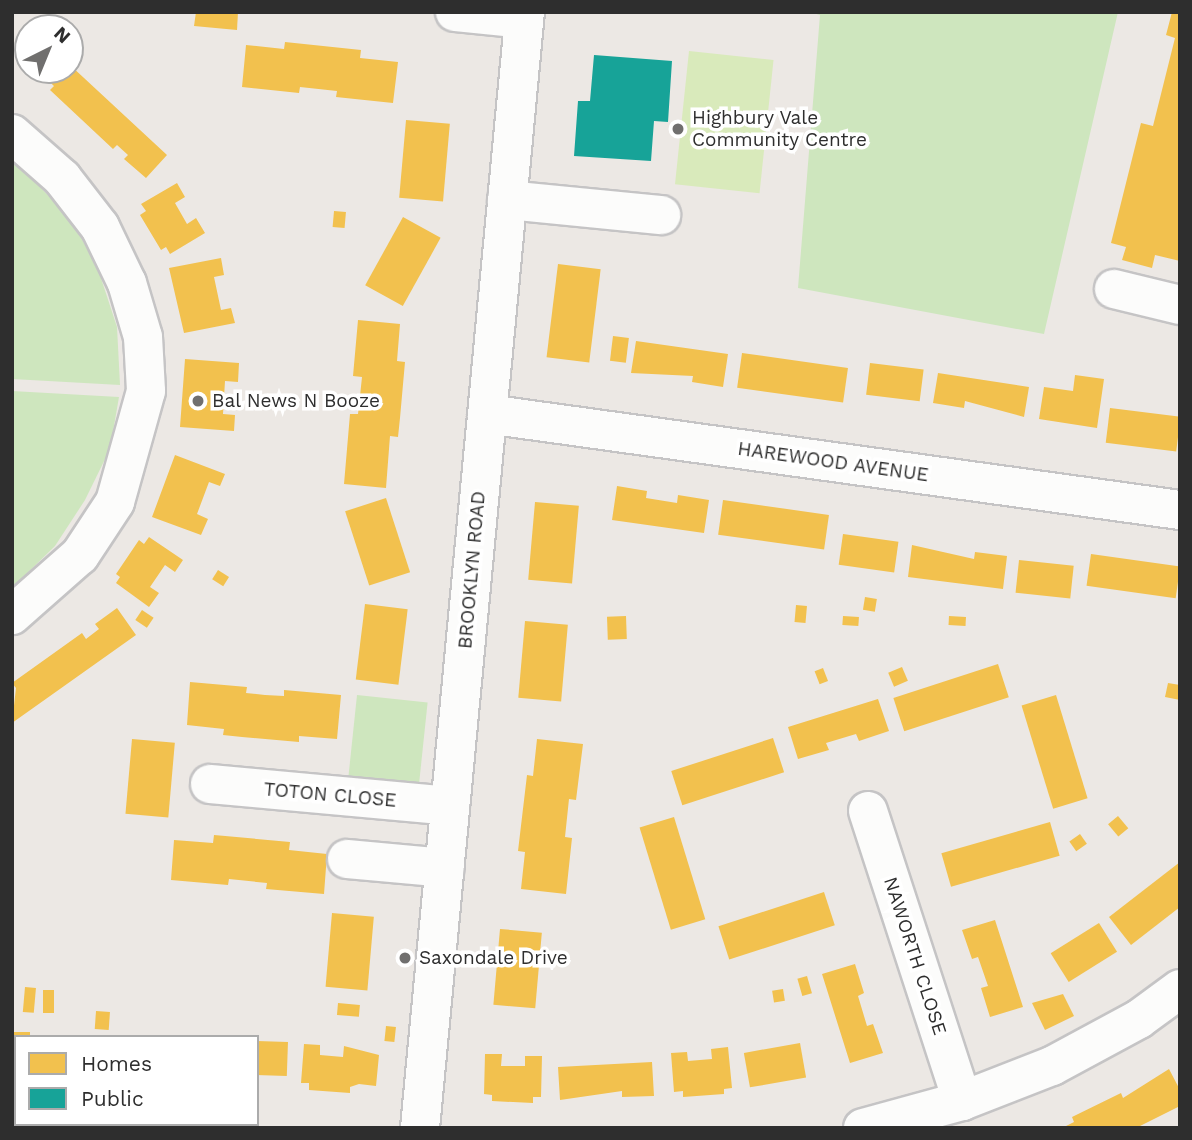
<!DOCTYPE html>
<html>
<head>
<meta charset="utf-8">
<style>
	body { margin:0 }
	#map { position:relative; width:1192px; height:1140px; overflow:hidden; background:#ece8e4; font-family:"Work Sans",sans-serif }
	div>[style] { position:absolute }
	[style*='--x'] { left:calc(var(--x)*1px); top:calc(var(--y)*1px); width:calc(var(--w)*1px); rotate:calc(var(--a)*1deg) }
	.green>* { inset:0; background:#cee6be; transform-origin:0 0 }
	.pitch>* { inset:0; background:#d9eabb; transform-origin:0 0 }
	.homes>* { inset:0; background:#f2c14e; transform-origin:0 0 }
	.public>* { inset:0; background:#17a398 }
	.roads { filter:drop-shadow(2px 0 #c5c4c5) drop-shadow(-2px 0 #c5c4c5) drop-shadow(0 2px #c5c4c5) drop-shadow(0 -2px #c5c4c5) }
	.minor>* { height:38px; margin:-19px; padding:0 19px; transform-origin:19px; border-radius:19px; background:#fcfcfb }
	.dots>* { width:19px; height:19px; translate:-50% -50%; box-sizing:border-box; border:4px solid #fff; border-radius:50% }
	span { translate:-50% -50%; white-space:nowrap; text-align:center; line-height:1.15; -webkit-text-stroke:7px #fff; paint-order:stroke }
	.poi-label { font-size:19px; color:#2e2e2e }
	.left { translate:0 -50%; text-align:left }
	.street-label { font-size:19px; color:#2e2e2e }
	.frame { position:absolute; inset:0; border:14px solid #2e2e2e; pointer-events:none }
	.legend { position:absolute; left:14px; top:1035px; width:245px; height:91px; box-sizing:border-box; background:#fff; border:2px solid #ababab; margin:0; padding:9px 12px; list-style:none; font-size:21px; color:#2e2e2e }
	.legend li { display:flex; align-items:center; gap:14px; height:35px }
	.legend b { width:35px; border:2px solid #ababab }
	.north { position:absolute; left:14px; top:14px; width:70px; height:70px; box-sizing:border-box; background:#fff; border:2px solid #ababab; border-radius:50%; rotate:43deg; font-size:19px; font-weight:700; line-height:28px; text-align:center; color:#2e2e2e }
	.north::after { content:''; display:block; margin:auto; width:24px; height:32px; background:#706f6e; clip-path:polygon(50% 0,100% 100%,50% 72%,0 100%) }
</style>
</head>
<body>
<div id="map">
	<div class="green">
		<div style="clip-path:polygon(809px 12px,1118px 12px,1044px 334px,798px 288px,820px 15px)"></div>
		<div style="clip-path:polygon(12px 158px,70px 218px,97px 266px,117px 327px,120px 385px,12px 379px)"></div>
		<div style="clip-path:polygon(12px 391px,119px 397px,110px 449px,85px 500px,55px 546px,12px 588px)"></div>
		<div style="left:357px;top:695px;width:71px;height:83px;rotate:6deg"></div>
	</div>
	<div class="pitch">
		<div style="left:689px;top:51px;width:85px;height:134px;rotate:6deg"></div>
	</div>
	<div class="homes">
		<div style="clip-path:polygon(196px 12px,238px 12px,237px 30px,194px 26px)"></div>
		<div style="clip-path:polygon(1172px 12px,1180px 12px,1180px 261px,1155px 255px,1152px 268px,1122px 260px,1126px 247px,1111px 243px,1141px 123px,1153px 126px,1175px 38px,1166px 35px)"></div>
		<div style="clip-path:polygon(285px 42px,361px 50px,360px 58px,398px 62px,393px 103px,336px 97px,337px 91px,300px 87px,299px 93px,242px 87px,246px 45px,284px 49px)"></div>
		<div style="clip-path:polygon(70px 65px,167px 155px,146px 178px,124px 159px,128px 155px,117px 145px,113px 149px,50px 90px,54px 86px,41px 74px,38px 78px,29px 70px,70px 70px)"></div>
		<div style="left:406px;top:120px;width:44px;height:78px;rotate:5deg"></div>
		<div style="clip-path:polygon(177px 183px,185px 197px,175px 203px,187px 224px,196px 218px,205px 233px,170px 254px,166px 247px,161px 250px,140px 215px,146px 211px,141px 204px)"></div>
		<div style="left:334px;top:211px;width:12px;height:16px;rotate:5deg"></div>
		<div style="left:403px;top:217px;width:43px;height:78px;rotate:29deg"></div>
		<div style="clip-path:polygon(221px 258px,224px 275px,214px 277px,221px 310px,231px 308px,235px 323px,184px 333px,169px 268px)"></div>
		<div style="left:558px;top:264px;width:43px;height:94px;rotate:7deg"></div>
		<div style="clip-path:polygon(358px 320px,400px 324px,397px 361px,405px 362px,400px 418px,398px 437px,390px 436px,386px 488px,344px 484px,350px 414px,358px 414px,360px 396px,362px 377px,353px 376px)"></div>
		<div style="left:613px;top:336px;width:16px;height:25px;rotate:7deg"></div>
		<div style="clip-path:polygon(636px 341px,728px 354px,723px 387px,692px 382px,693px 376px,631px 373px)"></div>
		<div style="left:742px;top:353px;width:107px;height:35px;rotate:8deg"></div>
		<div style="clip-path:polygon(185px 359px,239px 363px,238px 382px,225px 381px,223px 414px,235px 415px,234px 431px,180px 427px)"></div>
		<div style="left:870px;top:363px;width:54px;height:32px;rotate:7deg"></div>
		<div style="clip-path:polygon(938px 373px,1029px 387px,1024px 417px,965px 401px,964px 408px,933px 403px)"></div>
		<div style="clip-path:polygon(1075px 375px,1104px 379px,1097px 428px,1039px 419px,1044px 387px,1073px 391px)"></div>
		<div style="left:1110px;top:408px;width:71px;height:35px;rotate:7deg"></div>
		<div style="clip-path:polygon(175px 455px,225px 474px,220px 486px,209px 482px,197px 514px,208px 519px,201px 535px,152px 517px)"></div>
		<div style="clip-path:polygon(617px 486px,647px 491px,646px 498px,677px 503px,678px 495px,709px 500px,704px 533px,612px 520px)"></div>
		<div style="left:386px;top:498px;width:78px;height:43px;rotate:72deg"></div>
		<div style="left:723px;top:500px;width:107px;height:35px;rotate:8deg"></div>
		<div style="left:535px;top:502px;width:44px;height:78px;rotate:5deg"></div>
		<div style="left:843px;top:534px;width:56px;height:31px;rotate:8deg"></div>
		<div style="clip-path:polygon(149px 537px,183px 560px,175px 572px,165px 565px,150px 587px,159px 593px,149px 607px,116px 583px,120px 577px,116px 574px,139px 540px,144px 544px)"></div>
		<div style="clip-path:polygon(912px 545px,974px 559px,975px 552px,1007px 556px,1003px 589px,908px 577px)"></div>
		<div style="left:1091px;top:554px;width:90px;height:32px;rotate:8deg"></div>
		<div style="left:1019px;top:560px;width:55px;height:33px;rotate:6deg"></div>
		<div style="left:218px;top:570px;width:13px;height:11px;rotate:32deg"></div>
		<div style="left:865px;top:597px;width:12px;height:13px;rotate:9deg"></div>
		<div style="left:365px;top:604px;width:43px;height:76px;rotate:7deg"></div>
		<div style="left:796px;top:605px;width:11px;height:17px;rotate:5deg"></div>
		<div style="clip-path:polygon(117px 608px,136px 635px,12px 723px,16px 688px,12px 683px,82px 633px,86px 639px,99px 629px,95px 624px)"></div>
		<div style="left:142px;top:610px;width:14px;height:12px;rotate:34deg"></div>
		<div style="left:626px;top:616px;width:23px;height:19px;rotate:88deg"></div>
		<div style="left:843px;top:616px;width:16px;height:9px;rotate:4deg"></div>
		<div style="left:949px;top:616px;width:17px;height:9px;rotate:3deg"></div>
		<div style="left:525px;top:621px;width:43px;height:77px;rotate:5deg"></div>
		<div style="left:998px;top:664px;width:35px;height:110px;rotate:72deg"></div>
		<div style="left:902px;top:667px;width:15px;height:15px;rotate:67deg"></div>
		<div style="left:823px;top:668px;width:14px;height:9px;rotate:69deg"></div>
		<div style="clip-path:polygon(190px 682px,247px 687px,246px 693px,265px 695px,284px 696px,284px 690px,341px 695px,337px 739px,299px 736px,299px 742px,242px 737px,223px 735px,224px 729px,187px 725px)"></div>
		<div style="clip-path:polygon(1168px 683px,1180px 685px,1180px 700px,1165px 697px)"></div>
		<div style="left:1056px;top:695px;width:108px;height:36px;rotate:73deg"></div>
		<div style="clip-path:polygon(878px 699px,889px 731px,859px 741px,856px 734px,826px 743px,829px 750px,798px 759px,788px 727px)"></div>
		<div style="left:773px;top:738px;width:36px;height:107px;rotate:72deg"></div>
		<div style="left:132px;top:739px;width:43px;height:75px;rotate:5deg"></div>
		<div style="clip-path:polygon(537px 739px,583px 744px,576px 800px,569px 799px,565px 837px,572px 838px,566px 894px,521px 889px,525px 852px,518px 851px,527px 775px,533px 776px)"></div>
		<div style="left:1118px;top:816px;width:16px;height:13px;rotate:50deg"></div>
		<div style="left:674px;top:817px;width:107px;height:36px;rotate:73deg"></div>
		<div style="left:1050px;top:822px;width:35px;height:113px;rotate:74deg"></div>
		<div style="left:1080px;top:834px;width:12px;height:13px;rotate:55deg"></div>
		<div style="clip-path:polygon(214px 835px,290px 842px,289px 850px,327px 854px,324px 894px,266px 889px,267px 883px,229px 879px,228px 885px,171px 880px,174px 840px,213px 843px)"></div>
		<div style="clip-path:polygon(1180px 862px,1180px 907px,1131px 945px,1109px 917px)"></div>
		<div style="left:824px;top:892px;width:35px;height:111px;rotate:72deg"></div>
		<div style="left:332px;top:913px;width:42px;height:74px;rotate:5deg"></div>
		<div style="clip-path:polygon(995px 920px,1023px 1007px,990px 1017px,981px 988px,988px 986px,978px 957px,972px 959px,962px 930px)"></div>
		<div style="left:1099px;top:923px;width:34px;height:57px;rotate:58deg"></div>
		<div style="left:500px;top:929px;width:42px;height:76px;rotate:5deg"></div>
		<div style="clip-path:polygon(855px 964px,864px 993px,858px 996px,867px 1026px,873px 1024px,883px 1053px,850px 1063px,822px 974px)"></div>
		<div style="left:807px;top:976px;width:18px;height:10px;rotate:74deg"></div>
		<div style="left:25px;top:987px;width:11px;height:25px;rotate:5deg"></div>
		<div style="left:783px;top:989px;width:12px;height:11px;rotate:81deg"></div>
		<div style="left:43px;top:990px;width:11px;height:23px"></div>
		<div style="clip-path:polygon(1063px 994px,1074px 1016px,1045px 1030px,1032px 1003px)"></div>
		<div style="left:338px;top:1003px;width:22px;height:12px;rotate:5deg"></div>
		<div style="left:96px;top:1011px;width:14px;height:18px;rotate:4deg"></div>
		<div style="left:386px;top:1026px;width:10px;height:15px;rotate:6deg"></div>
		<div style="clip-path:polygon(12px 1032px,30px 1032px,30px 1037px,16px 1037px,16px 1061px)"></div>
		<div style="left:257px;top:1041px;width:31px;height:34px;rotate:2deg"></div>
		<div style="left:800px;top:1043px;width:35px;height:57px;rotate:80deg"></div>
		<div style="clip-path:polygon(304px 1044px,320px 1045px,320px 1055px,343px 1057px,344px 1046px,379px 1055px,376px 1086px,359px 1084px,350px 1087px,350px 1093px,309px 1090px,309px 1083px,301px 1083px)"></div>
		<div style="clip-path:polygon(728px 1047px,732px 1088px,724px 1089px,724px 1094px,683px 1097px,683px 1091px,674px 1092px,671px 1053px,687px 1052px,688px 1061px,712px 1059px,711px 1049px)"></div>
		<div style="clip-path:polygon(485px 1054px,502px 1054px,501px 1066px,525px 1066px,525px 1056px,542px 1056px,541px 1097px,533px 1097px,533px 1103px,492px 1101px,492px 1095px,484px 1094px)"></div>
		<div style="clip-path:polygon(652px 1062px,654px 1096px,622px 1097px,622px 1091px,560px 1100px,558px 1067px)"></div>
		<div style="clip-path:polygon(1169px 1069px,1180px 1090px,1180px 1106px,1136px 1128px,1062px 1128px,1074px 1122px,1072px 1117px,1121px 1093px,1123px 1098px)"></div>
	</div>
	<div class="public">
		<div style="clip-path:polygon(594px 55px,672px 61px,668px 122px,654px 121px,651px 161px,574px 156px,578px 101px,590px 101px)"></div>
	</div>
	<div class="roads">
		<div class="minor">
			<div style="--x:455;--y:12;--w:69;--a:5.8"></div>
			<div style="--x:12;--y:134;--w:67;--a:41.3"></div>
			<div style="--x:62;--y:178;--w:62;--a:52.2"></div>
			<div style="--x:100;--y:227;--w:62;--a:64.3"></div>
			<div style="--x:127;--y:283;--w:56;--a:73.5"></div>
			<div style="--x:143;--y:337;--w:54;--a:86.8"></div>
			<div style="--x:146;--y:391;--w:115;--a:105.6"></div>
			<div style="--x:115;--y:502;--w:64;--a:123.4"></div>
			<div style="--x:80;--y:555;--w:91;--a:138.6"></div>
			<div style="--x:507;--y:200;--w:155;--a:5.6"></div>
			<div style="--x:1114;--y:289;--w:68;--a:13.6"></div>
			<div style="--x:487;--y:414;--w:700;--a:7.89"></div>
			<div style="--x:210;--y:784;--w:241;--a:5.2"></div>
			<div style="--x:868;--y:811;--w:305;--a:72"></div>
			<div style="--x:347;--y:859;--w:98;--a:5.2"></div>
			<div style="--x:420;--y:1128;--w:1121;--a:-84.63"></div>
			<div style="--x:863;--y:1128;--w:103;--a:-15.3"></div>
			<div style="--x:962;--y:1101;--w:97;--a:-21.3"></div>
			<div style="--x:1052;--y:1066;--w:99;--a:-28.4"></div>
			<div style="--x:1139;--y:1019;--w:51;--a:-36.2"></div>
		</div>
	</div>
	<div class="dots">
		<div style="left:678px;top:129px;background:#706f6e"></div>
		<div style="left:198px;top:401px;background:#706f6e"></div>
		<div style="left:405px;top:958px;background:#706f6e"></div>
	</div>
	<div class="poi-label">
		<span class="left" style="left:692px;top:129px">Highbury Vale<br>Community Centre</span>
		<span class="left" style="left:212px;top:401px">Bal News N Booze</span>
		<span class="left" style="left:419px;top:958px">Saxondale Drive</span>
	</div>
	<div class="street-label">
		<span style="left:833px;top:462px;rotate:8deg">HAREWOOD AVENUE</span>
		<span style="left:472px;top:570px;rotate:-85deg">BROOKLYN ROAD</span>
		<span style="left:330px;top:795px;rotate:5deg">TOTON CLOSE</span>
		<span style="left:915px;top:956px;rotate:72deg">NAWORTH CLOSE</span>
	</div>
	<div class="frame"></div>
	<ul class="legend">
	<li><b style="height:19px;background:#f2c14e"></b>Homes</li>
	<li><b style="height:19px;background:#17a398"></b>Public</li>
	</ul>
	<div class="north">N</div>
</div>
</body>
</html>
